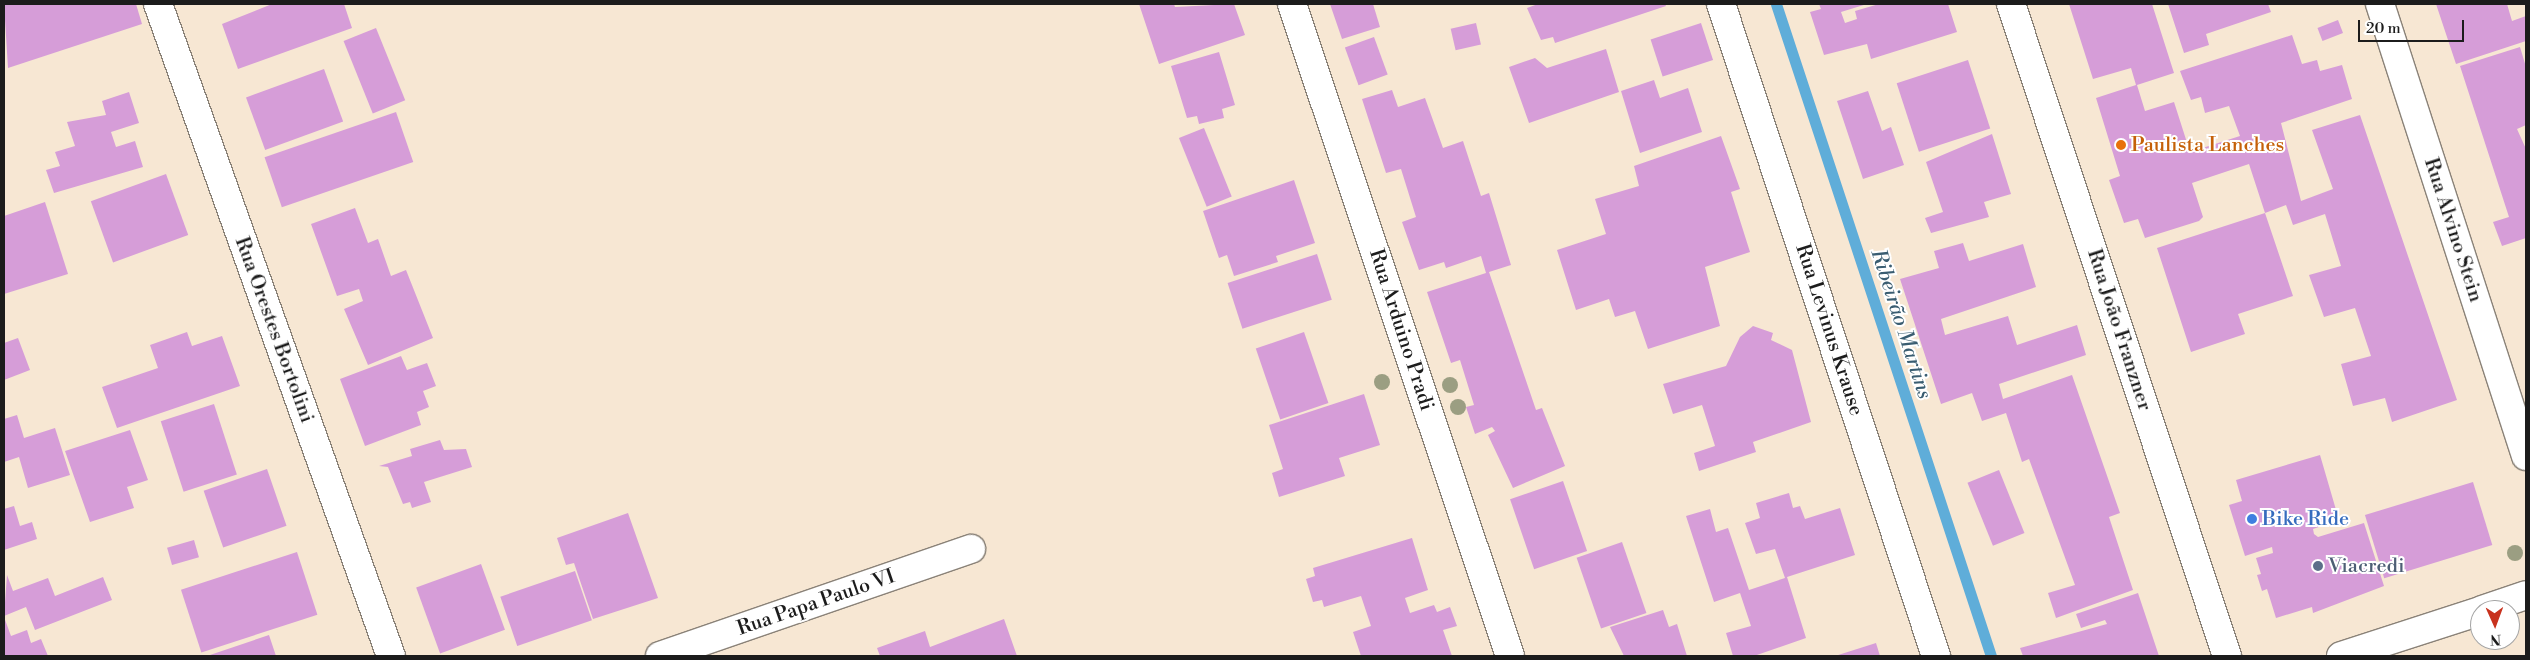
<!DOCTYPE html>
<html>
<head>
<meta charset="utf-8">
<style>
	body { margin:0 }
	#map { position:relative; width:2530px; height:660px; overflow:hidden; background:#f7e7d3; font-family:"Libre Bodoni",serif }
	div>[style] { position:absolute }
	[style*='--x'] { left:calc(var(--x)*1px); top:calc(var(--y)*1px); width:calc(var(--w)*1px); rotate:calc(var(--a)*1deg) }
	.stream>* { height:11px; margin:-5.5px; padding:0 5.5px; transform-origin:5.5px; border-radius:5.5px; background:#5fadd9 }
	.building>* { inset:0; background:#d69dd8; transform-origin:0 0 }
	.roads { filter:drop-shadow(1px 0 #8a8278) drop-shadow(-1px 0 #8a8278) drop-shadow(0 1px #8a8278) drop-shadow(0 -1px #8a8278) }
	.minor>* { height:28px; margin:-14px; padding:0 14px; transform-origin:14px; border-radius:14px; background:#fff }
	.trees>* { width:16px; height:16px; margin:-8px; border-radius:50%; background:#9b9e82 }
	.dots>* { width:14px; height:14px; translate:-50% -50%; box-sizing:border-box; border:2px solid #fff; border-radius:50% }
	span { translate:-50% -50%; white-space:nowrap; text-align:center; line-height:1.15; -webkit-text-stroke:4px #fff; paint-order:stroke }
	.food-label { font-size:20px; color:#c56008 }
	.left { translate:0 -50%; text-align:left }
	.street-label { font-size:20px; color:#1c1c1c }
	.shop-label { font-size:20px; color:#366cbe }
	.service-label { font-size:20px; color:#4e5e75 }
	.water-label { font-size:21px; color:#3a5d71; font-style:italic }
	.frame { position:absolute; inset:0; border:5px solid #1c1c1c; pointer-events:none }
	.north { position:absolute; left:2470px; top:600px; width:50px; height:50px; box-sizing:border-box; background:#fff; border:1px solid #a4a4a4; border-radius:50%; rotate:178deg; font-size:14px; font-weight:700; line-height:20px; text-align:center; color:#1c1c1c }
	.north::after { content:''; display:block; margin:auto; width:18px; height:22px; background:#c8321e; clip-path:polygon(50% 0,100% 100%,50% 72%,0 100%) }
	.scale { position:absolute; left:2358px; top:20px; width:106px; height:22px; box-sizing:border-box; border:2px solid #1c1c1c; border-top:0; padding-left:6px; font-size:15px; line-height:18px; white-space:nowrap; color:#1c1c1c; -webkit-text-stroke:4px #fff; paint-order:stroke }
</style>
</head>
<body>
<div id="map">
	<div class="stream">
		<div style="--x:1776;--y:4;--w:687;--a:71.75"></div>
	</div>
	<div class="building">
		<div style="clip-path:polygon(4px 4px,136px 4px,142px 24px,8px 68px)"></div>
		<div style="clip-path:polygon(272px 4px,344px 4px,352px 28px,238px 69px,222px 24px)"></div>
		<div style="clip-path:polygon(1139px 4px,1174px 4px,1175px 7px,1234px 4px,1245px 35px,1159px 64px)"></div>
		<div style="clip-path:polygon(1330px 4px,1373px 4px,1380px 27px,1342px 39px)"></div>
		<div style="clip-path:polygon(1538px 4px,1665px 4px,1666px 6px,1555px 43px,1553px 37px,1541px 40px,1527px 8px)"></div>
		<div style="clip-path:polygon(1819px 4px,1867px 4px,1841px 12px,1845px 23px,1857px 19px,1855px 11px,1879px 4px,1948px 4px,1957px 32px,1871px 59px,1867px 44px,1824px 55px,1810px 12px,1821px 9px)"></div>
		<div style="clip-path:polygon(2069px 4px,2152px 4px,2174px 73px,2137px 85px,2145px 111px,2174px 102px,2190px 152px,2240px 136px,2229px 106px,2205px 113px,2201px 97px,2191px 100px,2180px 71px,2292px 35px,2302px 64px,2317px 60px,2320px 71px,2342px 65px,2352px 99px,2281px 123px,2301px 201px,2333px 189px,2312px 130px,2360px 115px,2457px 400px,2392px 422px,2385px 398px,2353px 406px,2341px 364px,2371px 356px,2355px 308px,2324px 317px,2309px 275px,2341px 266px,2325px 214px,2293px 225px,2286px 205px,2265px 213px,2249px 164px,2192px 183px,2203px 217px,2199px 221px,2145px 238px,2138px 219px,2124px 223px,2109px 180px,2120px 176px,2096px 98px,2136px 85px,2131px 68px,2093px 79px)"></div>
		<div style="clip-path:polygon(2168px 4px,2268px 4px,2271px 12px,2206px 34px,2209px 45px,2184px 53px)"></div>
		<div style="clip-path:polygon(2436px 4px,2507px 4px,2512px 21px,2526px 16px,2526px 41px,2456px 64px)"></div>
		<div style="left:2338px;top:20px;width:14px;height:22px;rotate:69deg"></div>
		<div style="left:1476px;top:23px;width:22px;height:26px;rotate:77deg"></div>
		<div style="left:1701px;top:23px;width:39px;height:53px;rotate:72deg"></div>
		<div style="left:376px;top:28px;width:78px;height:35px;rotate:68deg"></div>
		<div style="left:1374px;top:37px;width:40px;height:31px;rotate:70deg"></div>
		<div style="clip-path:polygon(2520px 47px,2526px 67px,2526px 125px,2517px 129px,2526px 149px,2526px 238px,2502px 246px,2493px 222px,2509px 217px,2460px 66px)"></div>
		<div style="clip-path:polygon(1606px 49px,1619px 92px,1529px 123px,1509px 67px,1535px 58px,1547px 68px)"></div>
		<div style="clip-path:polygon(1219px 52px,1235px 105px,1222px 109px,1224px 118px,1199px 124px,1197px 116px,1187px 118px,1171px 66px)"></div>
		<div style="left:1968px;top:60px;width:72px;height:75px;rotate:72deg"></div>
		<div style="left:324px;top:69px;width:56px;height:83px;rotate:70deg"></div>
		<div style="clip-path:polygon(1654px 80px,1660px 98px,1688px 88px,1702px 132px,1640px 153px,1621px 91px)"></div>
		<div style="clip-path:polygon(1392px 90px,1398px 107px,1425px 98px,1443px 148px,1463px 141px,1481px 196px,1489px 193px,1511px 265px,1489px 272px,1536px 410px,1542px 408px,1565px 466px,1513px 488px,1488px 435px,1495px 431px,1492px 427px,1475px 434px,1466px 407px,1474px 405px,1460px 360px,1451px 363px,1427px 292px,1486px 273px,1481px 256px,1446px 268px,1444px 262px,1419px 270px,1402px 222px,1416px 217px,1401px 169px,1386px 173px,1362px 99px)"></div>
		<div style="clip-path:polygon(1868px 91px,1882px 131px,1891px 127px,1904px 165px,1863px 179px,1837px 101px)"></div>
		<div style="clip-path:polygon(129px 92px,139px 123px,111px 132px,116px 147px,135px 141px,143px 167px,54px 193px,46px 170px,60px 166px,55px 152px,75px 146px,67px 122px,106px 115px,102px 101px)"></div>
		<div style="left:396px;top:112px;width:53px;height:139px;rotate:71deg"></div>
		<div style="left:1204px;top:128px;width:74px;height:27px;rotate:68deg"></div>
		<div style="clip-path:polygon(1992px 134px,2011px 194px,1984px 202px,1989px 217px,1931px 233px,1925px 218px,1943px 212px,1926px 162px)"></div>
		<div style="clip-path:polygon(1721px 136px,1740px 189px,1731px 192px,1750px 252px,1705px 267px,1720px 326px,1648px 349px,1635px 311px,1615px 317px,1609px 299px,1576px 310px,1557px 250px,1606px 234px,1595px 199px,1639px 186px,1634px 166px)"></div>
		<div style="left:166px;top:174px;width:65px;height:80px;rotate:70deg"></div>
		<div style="clip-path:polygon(1294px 180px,1315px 243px,1276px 256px,1278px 262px,1234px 276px,1227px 255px,1219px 258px,1203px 211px)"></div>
		<div style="clip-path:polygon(45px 202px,68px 274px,4px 294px,4px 216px)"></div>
		<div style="clip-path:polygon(355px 208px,368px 243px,378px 239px,391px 276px,406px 270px,433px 338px,368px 365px,344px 309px,363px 301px,359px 289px,337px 296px,311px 224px)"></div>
		<div style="clip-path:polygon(2265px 213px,2293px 296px,2238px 314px,2245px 334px,2191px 352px,2157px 248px)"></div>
		<div style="clip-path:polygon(1963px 243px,1969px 261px,2023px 244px,2036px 287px,1941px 319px,1945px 335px,2008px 316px,2017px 345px,2077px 325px,2086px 355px,1999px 384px,2003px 399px,2072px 375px,2120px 513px,2109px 517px,2133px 590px,2056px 618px,2048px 593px,2075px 585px,2029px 459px,2022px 462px,2006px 413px,1982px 421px,1972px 393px,1941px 404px,1900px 279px,1939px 268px,1934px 251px)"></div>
		<div style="left:1317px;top:254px;width:48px;height:94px;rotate:72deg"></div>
		<div style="clip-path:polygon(1753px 326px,1773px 333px,1771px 340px,1792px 350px,1811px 422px,1753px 442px,1756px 452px,1699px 471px,1694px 453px,1715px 446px,1702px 405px,1673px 414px,1663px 384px,1726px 366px,1740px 337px)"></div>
		<div style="clip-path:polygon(187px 332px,192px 346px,222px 336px,240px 386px,117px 428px,102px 387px,158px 368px,150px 345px)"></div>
		<div style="left:1304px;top:332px;width:75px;height:51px;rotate:71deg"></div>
		<div style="clip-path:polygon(18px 338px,30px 370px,4px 380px,4px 343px)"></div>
		<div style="clip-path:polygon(401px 356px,407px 370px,427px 363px,436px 386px,423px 391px,429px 407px,417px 412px,421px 425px,365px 446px,340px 379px)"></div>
		<div style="clip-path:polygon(1364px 394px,1380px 445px,1339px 458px,1345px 476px,1279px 497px,1272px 473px,1283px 469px,1269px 425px)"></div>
		<div style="left:214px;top:404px;width:74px;height:56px;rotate:72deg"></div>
		<div style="clip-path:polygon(17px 415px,24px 438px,55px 428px,70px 475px,28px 488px,19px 457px,4px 462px,4px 419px)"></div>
		<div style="clip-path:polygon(130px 430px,148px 480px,127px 487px,134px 508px,90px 522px,65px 451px)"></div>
		<div style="clip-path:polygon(440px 440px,444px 450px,466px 449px,472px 467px,424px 482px,431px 502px,412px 508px,410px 502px,403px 504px,388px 467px,379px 466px,412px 456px,410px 449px)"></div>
		<div style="clip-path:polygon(2320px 455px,2339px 520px,2313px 529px,2314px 534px,2318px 537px,2364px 523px,2384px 586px,2313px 613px,2312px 607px,2276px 618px,2267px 589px,2262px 591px,2257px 575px,2261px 574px,2256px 558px,2273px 553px,2272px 547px,2245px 556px,2229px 505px,2242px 501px,2236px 480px)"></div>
		<div style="left:267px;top:469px;width:60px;height:67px;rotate:71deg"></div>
		<div style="left:1999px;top:470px;width:68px;height:34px;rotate:68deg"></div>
		<div style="left:1563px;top:481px;width:74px;height:56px;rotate:71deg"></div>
		<div style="left:2473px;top:482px;width:66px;height:113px;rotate:73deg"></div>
		<div style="clip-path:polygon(1789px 493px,1793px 508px,1800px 506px,1805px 519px,1840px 508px,1855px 555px,1787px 577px,1806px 638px,1754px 656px,1733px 656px,1726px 633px,1751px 626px,1740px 593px,1714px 602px,1686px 516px,1710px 509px,1716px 532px,1728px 528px,1749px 590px,1785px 578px,1775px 549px,1756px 554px,1745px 523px,1760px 518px,1756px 503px)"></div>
		<div style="clip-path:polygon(14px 506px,20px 526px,32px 522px,37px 539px,4px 550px,4px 509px)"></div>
		<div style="clip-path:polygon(628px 513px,658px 598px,593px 619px,574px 563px,566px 565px,557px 538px)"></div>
		<div style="clip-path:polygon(1412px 538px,1428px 590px,1405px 598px,1410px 613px,1434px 605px,1437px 612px,1450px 607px,1457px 626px,1443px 630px,1452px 656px,1361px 656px,1353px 632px,1371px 626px,1361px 596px,1324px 607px,1322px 600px,1313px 602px,1306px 579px,1315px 576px,1313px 568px)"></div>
		<div style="left:194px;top:540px;width:18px;height:28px;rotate:74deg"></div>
		<div style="left:1622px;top:542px;width:75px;height:48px;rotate:71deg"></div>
		<div style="left:297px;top:552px;width:66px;height:122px;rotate:72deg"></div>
		<div style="left:481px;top:564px;width:70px;height:69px;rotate:70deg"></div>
		<div style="left:575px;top:571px;width:52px;height:79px;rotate:71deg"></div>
		<div style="clip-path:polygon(7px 575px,13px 591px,48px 578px,55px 596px,103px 577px,112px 600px,35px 630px,26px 607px,4px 616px)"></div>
		<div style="clip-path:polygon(2138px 593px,2159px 656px,2023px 656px,2020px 648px,2107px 624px,2105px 620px,2081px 628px,2076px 614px)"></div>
		<div style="clip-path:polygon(1663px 610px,1669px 627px,1677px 624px,1687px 656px,1624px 656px,1610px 627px)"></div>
		<div style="clip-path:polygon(4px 617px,11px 636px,27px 630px,31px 643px,41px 639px,48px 656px,4px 656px)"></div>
		<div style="clip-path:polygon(1004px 619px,1017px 656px,880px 656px,877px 648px,925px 631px,930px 647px)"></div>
		<div style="clip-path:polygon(269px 635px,276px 656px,207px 656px)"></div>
		<div style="clip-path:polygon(1876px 643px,1880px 656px,1835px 656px)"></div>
	</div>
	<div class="roads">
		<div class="minor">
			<div style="--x:158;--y:4;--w:692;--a:70.34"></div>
			<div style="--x:1292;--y:4;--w:687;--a:71.51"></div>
			<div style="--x:1721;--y:4;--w:687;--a:71.75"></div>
			<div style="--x:2011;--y:4;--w:687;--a:71.67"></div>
			<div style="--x:2380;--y:4;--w:475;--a:72.1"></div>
			<div style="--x:2482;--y:610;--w:46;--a:-18.8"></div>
			<div style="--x:660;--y:656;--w:329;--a:-19"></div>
			<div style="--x:2341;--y:656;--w:146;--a:-17.9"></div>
		</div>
	</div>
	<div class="trees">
		<div style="left:1382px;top:382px"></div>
		<div style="left:1450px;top:385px"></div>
		<div style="left:1458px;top:407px"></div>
		<div style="left:2515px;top:553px"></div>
	</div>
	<div class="dots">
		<div style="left:2121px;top:145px;background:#e8710a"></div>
		<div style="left:2252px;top:519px;background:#3f7fe0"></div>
		<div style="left:2318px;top:566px;background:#5c6f8a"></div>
	</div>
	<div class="food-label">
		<span class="left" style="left:2131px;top:145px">Paulista Lanches</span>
	</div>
	<div class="street-label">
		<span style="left:2453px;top:230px;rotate:72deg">Rua Alvino Stein</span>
		<span style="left:274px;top:330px;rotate:70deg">Rua Orestes Bortolini</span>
		<span style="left:1401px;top:330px;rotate:72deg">Rua Arduino Pradi</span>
		<span style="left:1829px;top:330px;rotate:72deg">Rua Levinus Krause</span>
		<span style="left:2119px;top:330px;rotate:72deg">Rua João Franzner</span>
		<span style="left:816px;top:603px;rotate:-19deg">Rua Papa Paulo VI</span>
	</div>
	<div class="shop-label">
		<span class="left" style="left:2262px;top:519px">Bike Ride</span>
	</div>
	<div class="service-label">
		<span class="left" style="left:2328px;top:566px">Viacredi</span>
	</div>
	<div class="water-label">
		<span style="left:1901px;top:324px;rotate:72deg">Ribeirão Martins</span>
	</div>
	<div class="frame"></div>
	<div class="north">N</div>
	<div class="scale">20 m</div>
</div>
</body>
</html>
